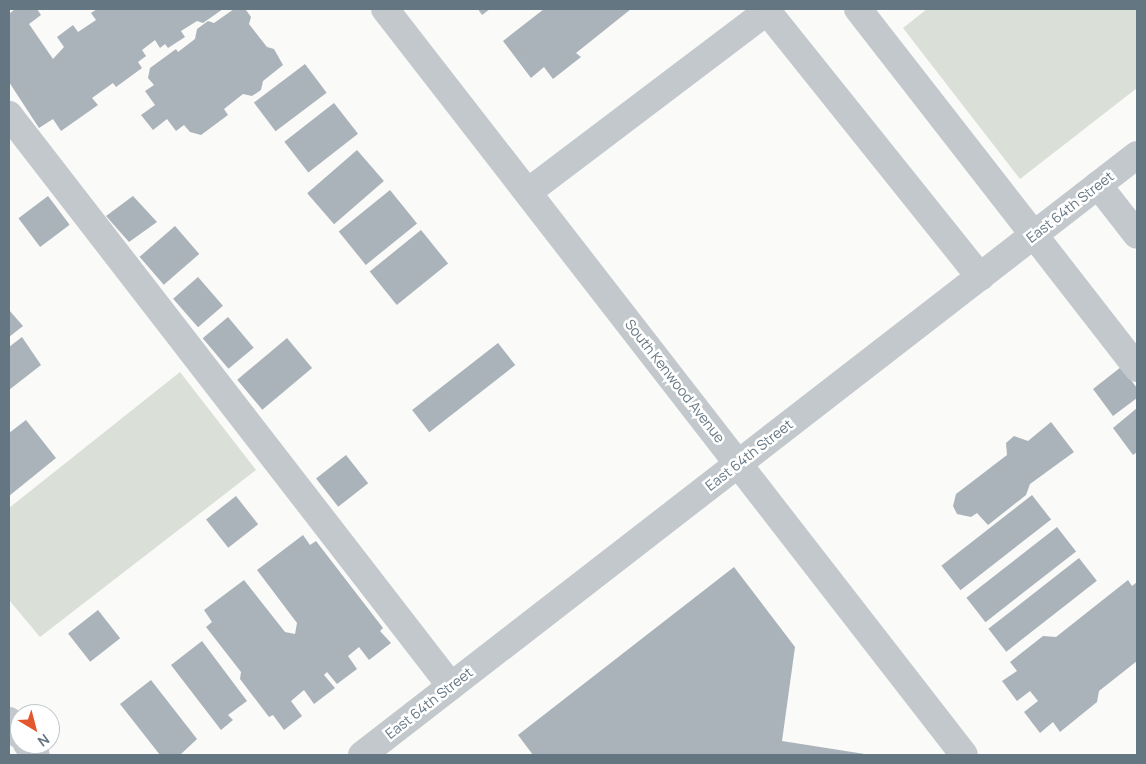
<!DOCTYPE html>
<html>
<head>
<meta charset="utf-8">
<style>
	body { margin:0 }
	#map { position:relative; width:1146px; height:764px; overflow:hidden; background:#fafaf8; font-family:Manrope,sans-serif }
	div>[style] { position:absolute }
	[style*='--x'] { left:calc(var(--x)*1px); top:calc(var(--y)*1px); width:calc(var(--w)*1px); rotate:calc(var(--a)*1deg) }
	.green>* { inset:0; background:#dadfd7 }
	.building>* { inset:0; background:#aab3b9; transform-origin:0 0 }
	.minor>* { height:28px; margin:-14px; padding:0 14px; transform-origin:14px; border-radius:14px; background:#c3c8cc }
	span { translate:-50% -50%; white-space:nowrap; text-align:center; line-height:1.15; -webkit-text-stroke:5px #fff; paint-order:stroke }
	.street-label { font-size:14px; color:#657683 }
	.frame { position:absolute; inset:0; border:10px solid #657683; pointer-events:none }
	.north { position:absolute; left:10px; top:704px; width:50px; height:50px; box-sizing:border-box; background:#fff; border:1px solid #c1c8cd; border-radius:50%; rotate:143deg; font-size:14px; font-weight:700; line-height:20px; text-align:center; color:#657683 }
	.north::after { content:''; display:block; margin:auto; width:18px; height:22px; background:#e4572e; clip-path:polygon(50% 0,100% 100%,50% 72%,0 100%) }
</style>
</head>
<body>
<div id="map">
	<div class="green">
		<div style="clip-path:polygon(927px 9px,1137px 9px,1137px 88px,1020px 179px,903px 28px)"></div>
		<div style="clip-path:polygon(180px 372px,256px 470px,40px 637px,9px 600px,9px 508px)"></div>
	</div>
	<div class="building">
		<div style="clip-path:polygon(15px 9px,37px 9px,41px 15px,29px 24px,53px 59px,64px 47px,57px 37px,73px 25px,78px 32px,96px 20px,91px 13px,97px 9px,223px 9px,203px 23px,197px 21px,181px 31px,185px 37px,168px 48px,165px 44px,160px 48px,155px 40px,142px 50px,146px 56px,138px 62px,142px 68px,116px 87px,113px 83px,92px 98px,98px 105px,61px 131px,53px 119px,39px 128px,9px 82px,9px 14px)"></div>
		<div style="clip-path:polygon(234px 9px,246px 10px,251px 17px,249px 24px,267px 47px,274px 49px,283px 65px,263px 81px,261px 90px,252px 96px,243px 94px,224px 109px,228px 115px,201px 135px,190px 132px,184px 125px,176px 131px,167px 119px,153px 130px,141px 115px,155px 105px,145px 91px,154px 85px,148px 78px,150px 68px,176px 49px,178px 52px,195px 39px,197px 29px,208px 21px,214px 23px)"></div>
		<div style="clip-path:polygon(478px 9px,490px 9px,482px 15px)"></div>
		<div style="clip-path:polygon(544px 9px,631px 9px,576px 53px,581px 57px,553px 79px,544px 67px,531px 78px,503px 41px)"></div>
		<div style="left:305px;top:64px;width:36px;height:64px;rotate:53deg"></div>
		<div style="left:334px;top:103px;width:39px;height:63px;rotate:52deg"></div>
		<div style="left:357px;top:150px;width:41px;height:66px;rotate:49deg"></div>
		<div style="left:390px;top:190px;width:43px;height:66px;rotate:51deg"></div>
		<div style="left:48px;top:196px;width:36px;height:37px;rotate:53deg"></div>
		<div style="clip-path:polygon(133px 196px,157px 222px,129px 242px,106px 216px)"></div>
		<div style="left:175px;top:226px;width:37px;height:47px;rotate:49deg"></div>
		<div style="left:421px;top:230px;width:43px;height:66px;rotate:51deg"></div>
		<div style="left:198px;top:277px;width:38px;height:33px;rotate:49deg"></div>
		<div style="clip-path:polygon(9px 310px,23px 326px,9px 337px)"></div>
		<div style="left:228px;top:317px;width:40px;height:33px;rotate:50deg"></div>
		<div style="clip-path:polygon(22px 337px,41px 365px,9px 390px,9px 347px)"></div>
		<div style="left:287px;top:338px;width:39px;height:65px;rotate:50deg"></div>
		<div style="left:498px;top:343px;width:28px;height:109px;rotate:52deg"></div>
		<div style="clip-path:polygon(1121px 367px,1137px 388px,1137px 398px,1113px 416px,1093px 389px)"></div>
		<div style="clip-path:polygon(1137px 408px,1137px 452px,1133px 455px,1113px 428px)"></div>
		<div style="clip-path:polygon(26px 420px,56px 458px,9px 496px,9px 433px)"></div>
		<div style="clip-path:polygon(1051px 422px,1074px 452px,1030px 484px,1026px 495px,988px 525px,977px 513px,971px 517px,957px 514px,953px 506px,956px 494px,1007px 455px,1006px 443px,1014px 436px,1028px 441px)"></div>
		<div style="left:346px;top:455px;width:36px;height:38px;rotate:52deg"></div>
		<div style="left:1032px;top:495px;width:31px;height:115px;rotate:52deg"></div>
		<div style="left:236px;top:496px;width:36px;height:38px;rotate:52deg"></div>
		<div style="left:1057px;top:527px;width:31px;height:115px;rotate:52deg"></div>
		<div style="clip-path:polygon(303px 535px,310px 545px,316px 541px,383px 628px,380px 631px,391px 643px,369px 660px,359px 647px,348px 656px,357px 669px,337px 684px,327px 672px,324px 675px,335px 688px,314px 704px,304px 690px,291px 701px,302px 716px,284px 730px,273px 715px,269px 717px,240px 679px,241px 672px,206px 627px,212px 622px,204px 610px,244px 580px,285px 632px,295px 634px,297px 623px,257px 570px)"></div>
		<div style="left:1079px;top:558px;width:29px;height:115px;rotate:52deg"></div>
		<div style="clip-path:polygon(734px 567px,795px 647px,782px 741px,871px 755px,533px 755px,518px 735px)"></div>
		<div style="clip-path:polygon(1128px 580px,1132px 586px,1137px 582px,1137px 661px,1099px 691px,1097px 702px,1060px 732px,1053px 722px,1040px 733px,1024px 712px,1038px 701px,1030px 691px,1017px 701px,1002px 681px,1017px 671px,1010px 662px,1043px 636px,1056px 637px)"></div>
		<div style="left:98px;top:610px;width:36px;height:38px;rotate:52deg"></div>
		<div style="clip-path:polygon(202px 641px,247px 701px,228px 715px,233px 720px,221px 730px,171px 665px)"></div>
		<div style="clip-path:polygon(151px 680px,197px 739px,180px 755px,160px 755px,120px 704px)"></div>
	</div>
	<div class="minor">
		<div style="--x:385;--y:9;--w:944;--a:52.18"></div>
		<div style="--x:858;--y:9;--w:455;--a:52.1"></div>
		<div style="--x:9;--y:115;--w:722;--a:52.26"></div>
		<div style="--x:1098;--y:185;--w:63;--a:52"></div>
		<div style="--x:528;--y:192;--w:300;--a:-37.1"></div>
		<div style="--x:767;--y:11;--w:341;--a:51.3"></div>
		<div style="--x:9;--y:721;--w:18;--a:52"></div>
		<div style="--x:27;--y:744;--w:14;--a:51"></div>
		<div style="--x:362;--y:755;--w:980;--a:-37.75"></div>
	</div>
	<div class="street-label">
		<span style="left:1070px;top:207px;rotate:-38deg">East 64th Street</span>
		<span style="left:675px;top:381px;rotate:52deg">South Kenwood Avenue</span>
		<span style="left:749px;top:455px;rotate:-38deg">East 64th Street</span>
		<span style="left:429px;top:703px;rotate:-38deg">East 64th Street</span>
	</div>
	<div class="frame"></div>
	<div class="north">N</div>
</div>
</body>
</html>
